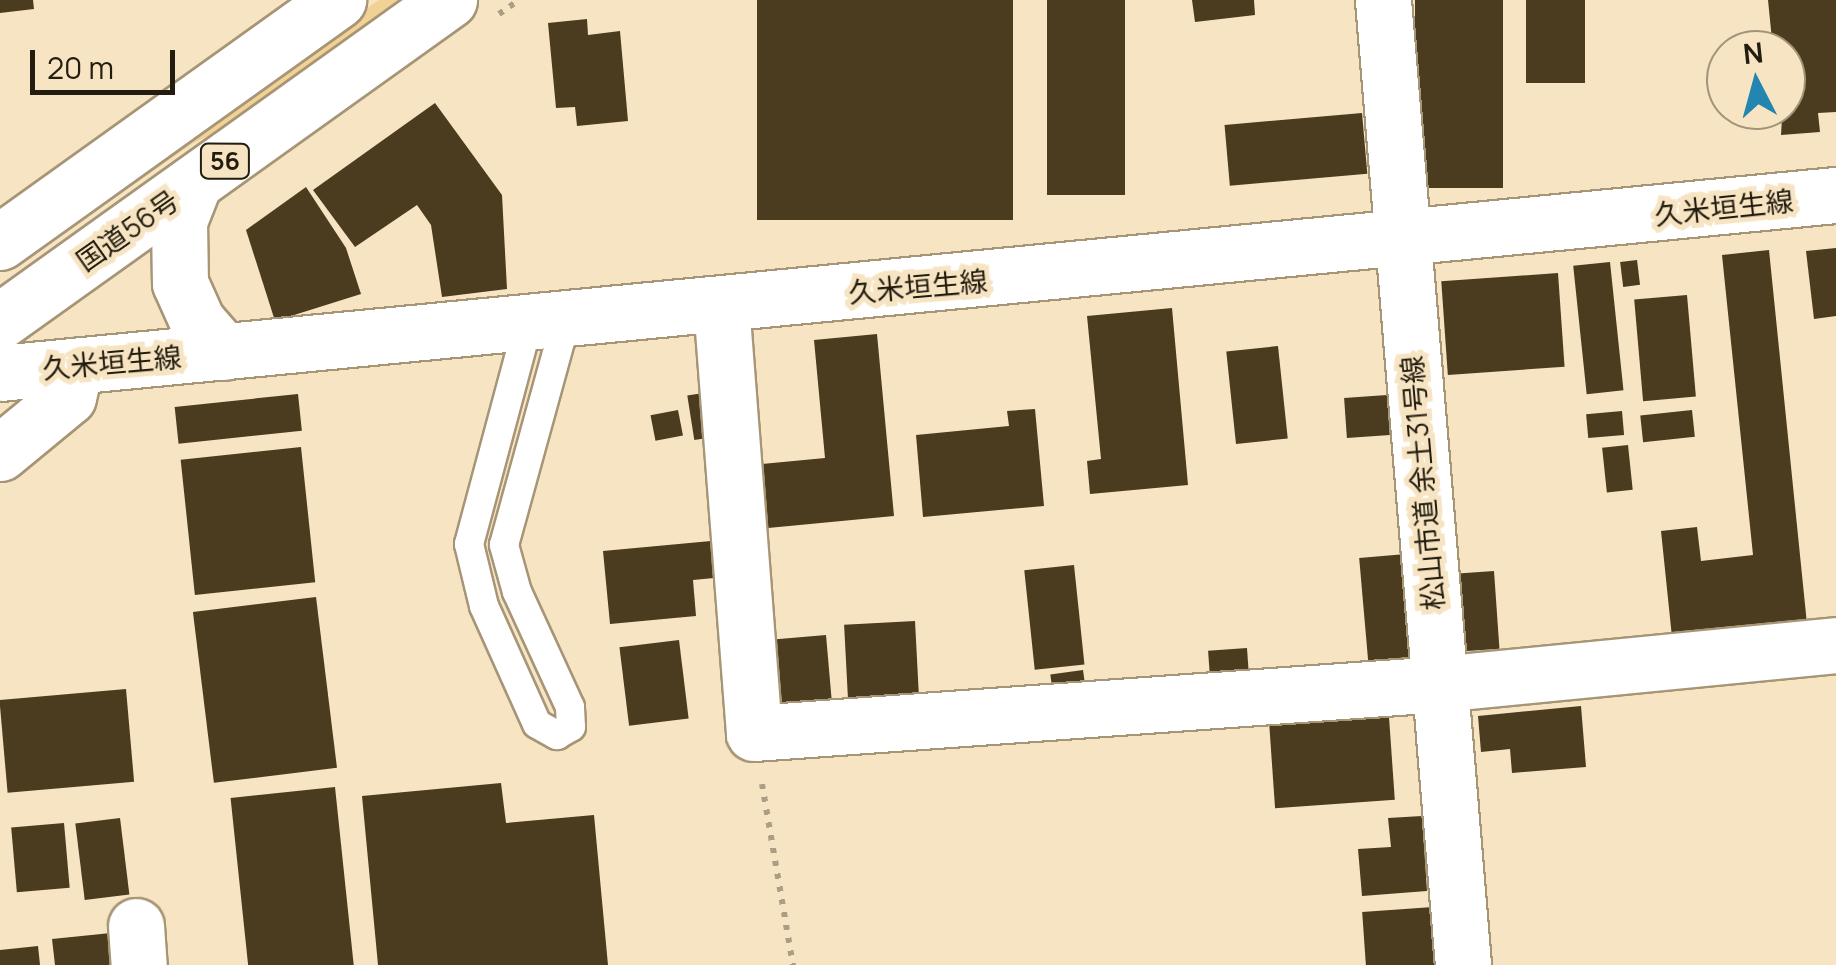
<!DOCTYPE html>
<html>
<head>
<meta charset="utf-8">
<style>
	body { margin:0 }
	#map { position:relative; width:1836px; height:965px; overflow:hidden; background:#f7e4c3; font-family:Manrope,"Noto Sans JP",sans-serif }
	div>[style] { position:absolute }
	[style*='--x'] { left:calc(var(--x)*1px); top:calc(var(--y)*1px); width:calc(var(--w)*1px); rotate:calc(var(--a)*1deg) }
	.green>* { inset:0; background:#f2d194 }
	.building>* { inset:0; background:#4b3b1f; transform-origin:0 0 }
	.path>* { height:6px; margin-top:-3px; transform-origin:0; background:repeating-linear-gradient(90deg,#ac9e84 0 5px,transparent 0 13px) }
	.roads { filter:drop-shadow(2px 0 #a69576) drop-shadow(-2px 0 #a69576) drop-shadow(0 2px #a69576) drop-shadow(0 -2px #a69576) }
	.lane>* { height:28px; margin:-14px; padding:0 14px; transform-origin:14px; border-radius:14px; background:#fff }
	.street>* { height:55px; margin:-27.5px; padding:0 27.5px; transform-origin:27.5px; border-radius:27.5px; background:#fff }
	.secondary>* { height:55px; margin:-27.5px; padding:0 27.5px; transform-origin:27.5px; border-radius:27.5px; background:#fff }
	.highway>* { height:55px; margin:-27.5px; padding:0 27.5px; transform-origin:27.5px; border-radius:27.5px; background:#fff }
	span { translate:-50% -50%; white-space:nowrap; text-align:center; line-height:1.15; -webkit-text-stroke:10px #f7e4c3; paint-order:stroke }
	.shield-label span { padding:2px 8px; background:#f7e4c3; border:2px solid; border-radius:8px; -webkit-text-stroke-width:0 }
	.shield-label { font-size:25px; color:#231d10; font-weight:700 }
	.street-label { font-size:28px; color:#231d10 }
	.north { position:absolute; left:1706px; top:30px; width:100px; height:100px; box-sizing:border-box; background:#f7e4c3; border:2px solid #a2947b; border-radius:50%; rotate:354deg; font-size:28px; font-weight:700; line-height:40px; text-align:center; color:#231d10 }
	.north::after { content:''; display:block; margin:auto; width:35px; height:45px; background:#2386b0; clip-path:polygon(50% 0,100% 100%,50% 72%,0 100%) }
	.scale { position:absolute; left:30px; top:50px; width:145px; height:45px; box-sizing:border-box; border:5px solid #231d10; border-top:0; padding-left:12px; font-size:30px; line-height:35px; white-space:nowrap; color:#231d10; -webkit-text-stroke:8px #f7e4c3; paint-order:stroke }
</style>
</head>
<body>
<div id="map">
	<div class="green">
		<div style="clip-path:polygon(379px 0,411px 0,251px 114px,192px 144px,71px 228px,69px 217px)"></div>
	</div>
	<div class="building">
		<div style="clip-path:polygon(0 0,33px 0,34px 9px,0 13px)"></div>
		<div style="left:757px;top:0;width:256px;height:220px"></div>
		<div style="left:1047px;top:0;width:78px;height:195px"></div>
		<div style="clip-path:polygon(1192px 0,1254px 0,1255px 15px,1195px 22px)"></div>
		<div style="left:1415px;top:0;width:88px;height:188px"></div>
		<div style="left:1526px;top:0;width:59px;height:83px"></div>
		<div style="clip-path:polygon(1768px 0,1836px 0,1836px 112px,1818px 113px,1820px 132px,1781px 135px,1786px 50px,1773px 50px)"></div>
		<div style="clip-path:polygon(587px 19px,588px 35px,620px 31px,628px 121px,577px 126px,575px 107px,556px 108px,548px 23px)"></div>
		<div style="clip-path:polygon(435px 103px,502px 195px,507px 289px,442px 297px,431px 225px,417px 205px,355px 247px,313px 190px)"></div>
		<div style="left:1362px;top:113px;width:61px;height:138px;rotate:85deg"></div>
		<div style="clip-path:polygon(306px 187px,346px 248px,361px 294px,275px 321px,246px 230px)"></div>
		<div style="clip-path:polygon(1836px 248px,1836px 316px,1814px 319px,1806px 251px)"></div>
		<div style="clip-path:polygon(1769px 250px,1808px 634px,1673px 647px,1661px 531px,1697px 527px,1701px 561px,1753px 555px,1722px 255px)"></div>
		<div style="left:1637px;top:260px;width:25px;height:17px;rotate:83deg"></div>
		<div style="left:1610px;top:262px;width:129px;height:37px;rotate:84deg"></div>
		<div style="left:1558px;top:273px;width:94px;height:117px;rotate:86deg"></div>
		<div style="left:1687px;top:295px;width:102px;height:53px;rotate:85deg"></div>
		<div style="clip-path:polygon(1172px 308px,1188px 485px,1090px 494px,1087px 461px,1101px 459px,1087px 316px)"></div>
		<div style="clip-path:polygon(877px 334px,894px 516px,768px 528px,762px 464px,825px 458px,814px 340px)"></div>
		<div style="left:1278px;top:346px;width:93px;height:52px;rotate:84deg"></div>
		<div style="left:710px;top:392px;width:45px;height:23px;rotate:81deg"></div>
		<div style="left:298px;top:394px;width:37px;height:124px;rotate:84deg"></div>
		<div style="left:1387px;top:395px;width:40px;height:43px;rotate:86deg"></div>
		<div style="clip-path:polygon(1035px 409px,1044px 506px,923px 517px,916px 435px,1009px 426px,1007px 411px)"></div>
		<div style="left:678px;top:410px;width:26px;height:28px;rotate:79deg"></div>
		<div style="left:1692px;top:410px;width:27px;height:52px;rotate:84deg"></div>
		<div style="left:1622px;top:411px;width:24px;height:36px;rotate:85deg"></div>
		<div style="left:1628px;top:445px;width:45px;height:26px;rotate:84deg"></div>
		<div style="left:301px;top:447px;width:136px;height:121px;rotate:84deg"></div>
		<div style="clip-path:polygon(711px 541px,714px 578px,693px 580px,696px 616px,610px 624px,603px 551px)"></div>
		<div style="left:1406px;top:554px;width:103px;height:47px;rotate:85deg"></div>
		<div style="left:1074px;top:565px;width:100px;height:50px;rotate:84deg"></div>
		<div style="left:1494px;top:571px;width:78px;height:43px;rotate:86deg"></div>
		<div style="left:316px;top:597px;width:172px;height:124px;rotate:83deg"></div>
		<div style="left:915px;top:621px;width:82px;height:71px;rotate:87deg"></div>
		<div style="left:826px;top:635px;width:75px;height:50px;rotate:85deg"></div>
		<div style="left:679px;top:640px;width:79px;height:60px;rotate:83deg"></div>
		<div style="left:1247px;top:648px;width:40px;height:39px;rotate:86deg"></div>
		<div style="left:1083px;top:670px;width:29px;height:33px;rotate:82deg"></div>
		<div style="left:126px;top:689px;width:93px;height:127px;rotate:85deg"></div>
		<div style="clip-path:polygon(1581px 706px,1586px 767px,1512px 773px,1510px 749px,1481px 752px,1478px 716px)"></div>
		<div style="left:1389px;top:717px;width:83px;height:120px;rotate:86deg"></div>
		<div style="clip-path:polygon(501px 783px,506px 823px,594px 815px,608px 965px,378px 965px,362px 796px)"></div>
		<div style="left:335px;top:787px;width:179px;height:105px;rotate:84deg"></div>
		<div style="clip-path:polygon(1422px 816px,1427px 891px,1362px 896px,1358px 849px,1391px 847px,1388px 818px)"></div>
		<div style="left:120px;top:818px;width:77px;height:45px;rotate:83deg"></div>
		<div style="left:64px;top:823px;width:65px;height:53px;rotate:85deg"></div>
		<div style="left:1433px;top:907px;width:58px;height:71px;rotate:86deg"></div>
		<div style="clip-path:polygon(111px 933px,115px 965px,55px 965px,52px 939px)"></div>
		<div style="clip-path:polygon(38px 946px,40px 965px,0 965px,0 950px)"></div>
	</div>
	<div class="path">
		<div style="--x:499;--y:14;--w:24;--a:-35"></div>
		<div style="--x:762;--y:784;--w:184;--a:80.3"></div>
	</div>
	<div class="roads">
		<div class="lane">
			<div style="--x:528;--y:324;--w:228;--a:105"></div>
			<div style="--x:469;--y:544;--w:64;--a:76.4"></div>
			<div style="--x:484;--y:606;--w:129;--a:65.8"></div>
			<div style="--x:537;--y:724;--w:23;--a:29"></div>
			<div style="--x:557;--y:735;--w:16;--a:-30"></div>
			<div style="--x:571;--y:727;--w:20;--a:-93"></div>
			<div style="--x:570;--y:707;--w:127;--a:-114.7"></div>
			<div style="--x:517;--y:592;--w:49;--a:-105.5"></div>
			<div style="--x:504;--y:545;--w:233;--a:-74.6"></div>
		</div>
		<div class="street">
			<div style="--x:1383;--y:0;--w:968;--a:85.26"></div>
			<div style="--x:721;--y:304;--w:430;--a:85.6"></div>
			<div style="--x:754;--y:733;--w:687;--a:-4.09"></div>
			<div style="--x:1439;--y:684;--w:399;--a:-5.6"></div>
			<div style="--x:136;--y:926;--w:39;--a:86"></div>
		</div>
		<div class="secondary">
			<div style="--x:0;--y:373;--w:1845;--a:-5.54"></div>
		</div>
		<div class="highway">
			<div style="--x:194;--y:183;--w:41;--a:111.5"></div>
			<div style="--x:179;--y:221;--w:62;--a:89.1"></div>
			<div style="--x:180;--y:283;--w:42;--a:65.9"></div>
			<div style="--x:197;--y:321;--w:41;--a:48.9"></div>
			<div style="--x:0;--y:242;--w:416;--a:-35.6"></div>
			<div style="--x:0;--y:321;--w:552;--a:-35.56"></div>
			<div style="--x:0;--y:453;--w:88;--a:-39.5"></div>
			<div style="--x:68;--y:397;--w:32;--a:-77"></div>
		</div>
	</div>
	<div class="shield-label">
		<span style="left:225px;top:161px">56</span>
	</div>
	<div class="street-label">
		<span style="left:1724px;top:207px;rotate:-6deg">久米垣生線</span>
		<span style="left:127px;top:230px;rotate:-35deg">国道56号</span>
		<span style="left:918px;top:286px;rotate:-5deg">久米垣生線</span>
		<span style="left:112px;top:362px;rotate:-5deg">久米垣生線</span>
		<span style="left:1422px;top:483px;rotate:-95deg">松山市道 余土31号線</span>
	</div>
	<div class="north">N</div>
	<div class="scale">20 m</div>
</div>
</body>
</html>
